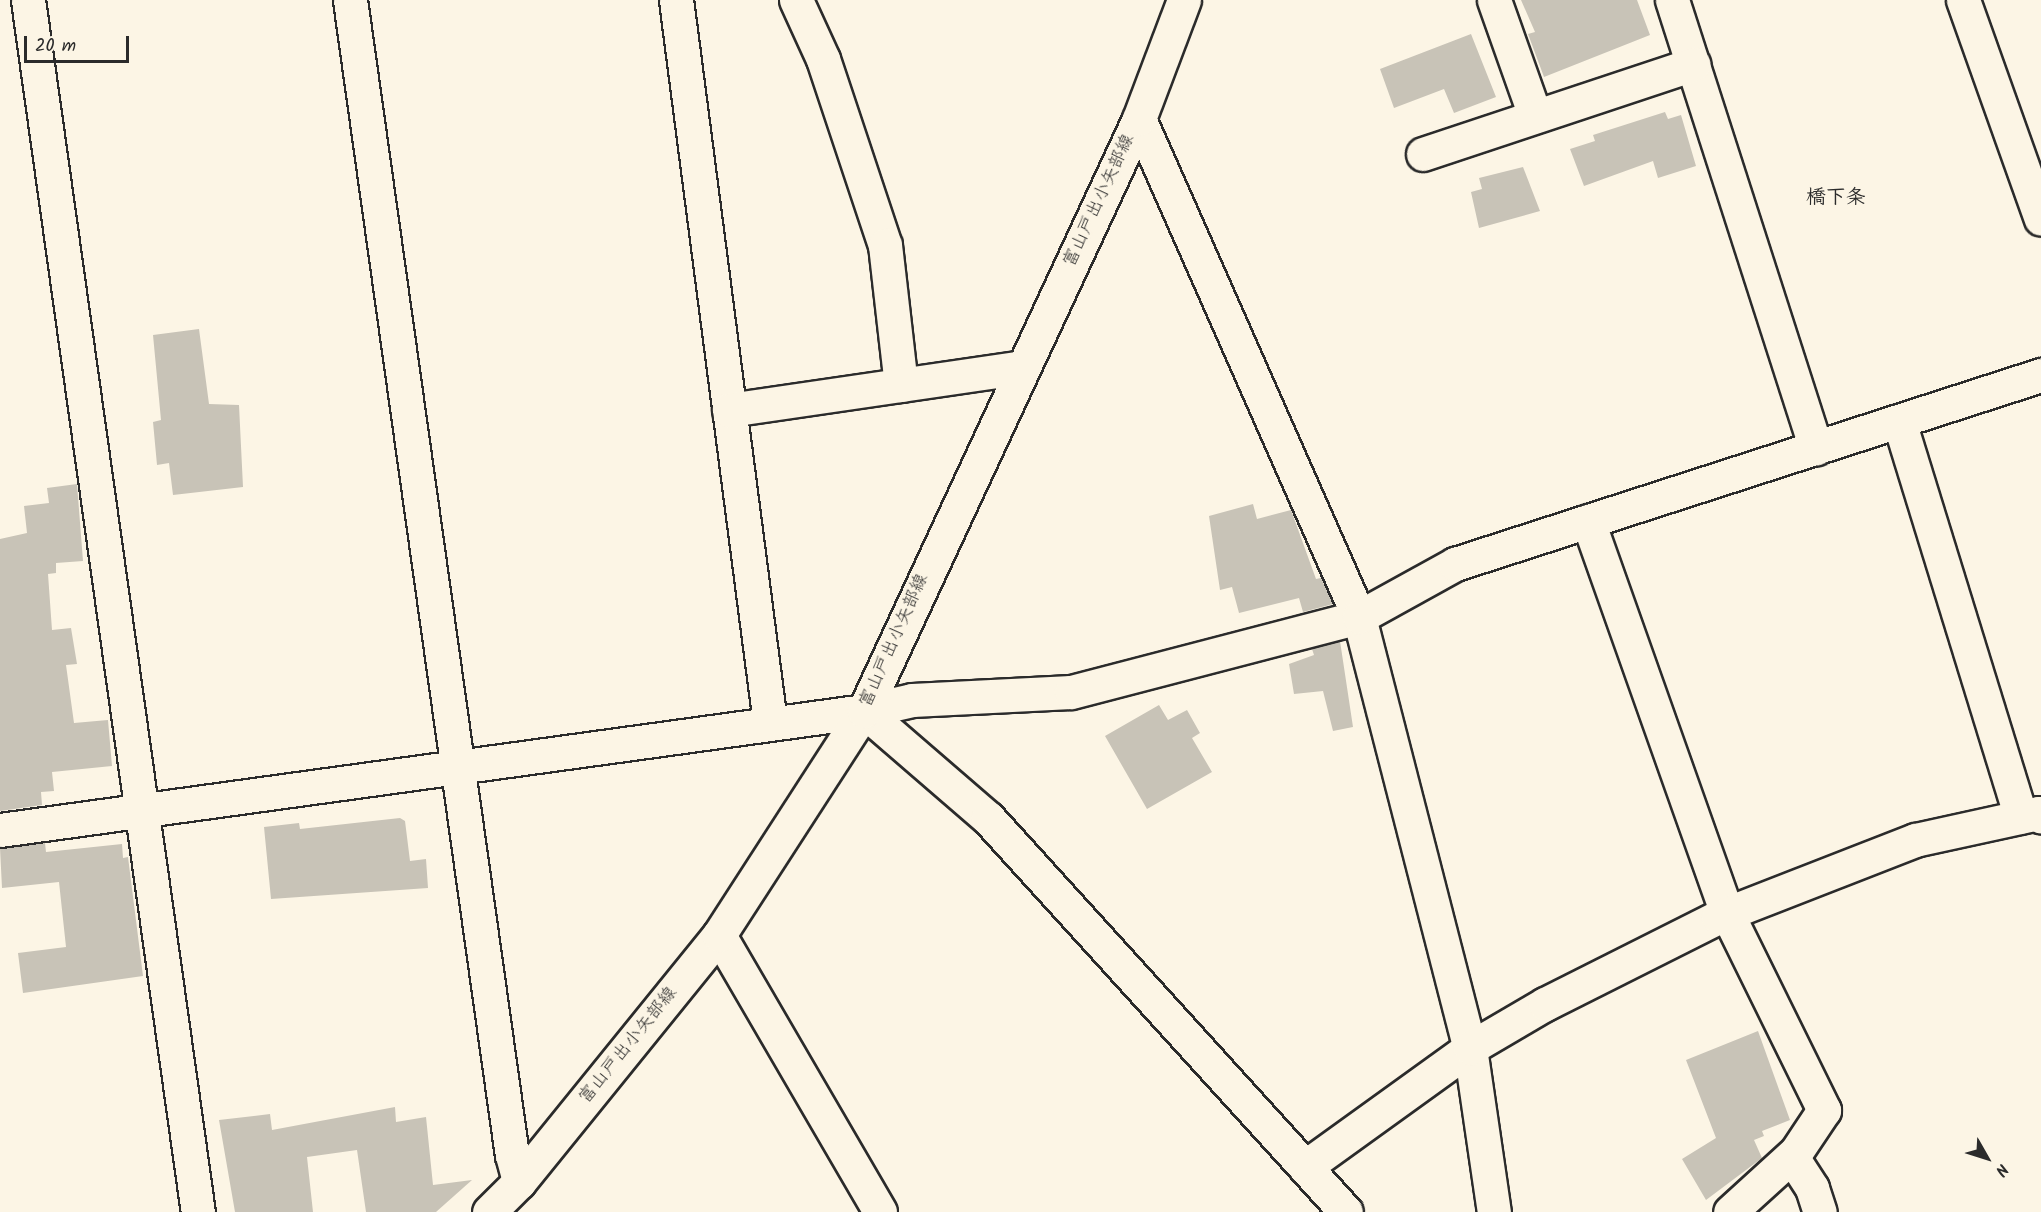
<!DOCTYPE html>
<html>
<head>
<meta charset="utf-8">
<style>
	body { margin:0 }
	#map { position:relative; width:2041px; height:1212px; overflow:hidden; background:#fcf5e5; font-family:Kalam,"Klee One",sans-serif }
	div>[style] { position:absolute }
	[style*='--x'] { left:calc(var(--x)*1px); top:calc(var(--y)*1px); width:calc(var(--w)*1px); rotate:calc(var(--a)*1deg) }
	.building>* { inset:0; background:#c8c3b7 }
	.roads { filter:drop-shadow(2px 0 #2b2b2b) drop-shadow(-2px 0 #2b2b2b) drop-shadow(0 2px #2b2b2b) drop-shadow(0 -2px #2b2b2b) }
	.street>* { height:33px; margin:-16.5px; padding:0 16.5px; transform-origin:16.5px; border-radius:16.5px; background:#fcf5e5 }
	.secondary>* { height:33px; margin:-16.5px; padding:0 16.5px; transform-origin:16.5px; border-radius:16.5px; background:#fcf5e5 }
	.primary>* { height:33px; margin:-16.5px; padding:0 16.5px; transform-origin:16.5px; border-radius:16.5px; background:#fcf5e5 }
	span { translate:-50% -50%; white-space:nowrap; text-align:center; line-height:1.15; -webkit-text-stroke:4.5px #fcf5e5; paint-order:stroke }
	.street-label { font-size:18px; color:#2b2b2b }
	.neighbourhood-label { font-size:20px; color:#2b2b2b; font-weight:700 }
	.north { position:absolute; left:1957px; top:1128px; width:60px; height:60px; -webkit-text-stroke:4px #fcf5e5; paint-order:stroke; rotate:129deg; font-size:16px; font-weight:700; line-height:24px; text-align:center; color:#2b2b2b }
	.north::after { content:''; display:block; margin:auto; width:21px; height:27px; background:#2b2b2b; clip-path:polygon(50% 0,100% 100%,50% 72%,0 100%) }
	.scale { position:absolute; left:24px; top:36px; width:105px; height:27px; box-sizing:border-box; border:3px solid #2b2b2b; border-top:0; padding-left:8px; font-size:18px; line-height:21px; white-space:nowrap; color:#2b2b2b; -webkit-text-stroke:4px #fcf5e5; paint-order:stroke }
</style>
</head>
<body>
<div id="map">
	<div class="building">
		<div style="clip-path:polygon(1521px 0,1637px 0,1650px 35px,1544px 77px,1528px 34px,1535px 32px)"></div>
		<div style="clip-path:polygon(1471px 34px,1496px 97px,1454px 113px,1444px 89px,1394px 108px,1380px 69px)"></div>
		<div style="clip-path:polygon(1665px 112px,1668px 119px,1681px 115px,1696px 166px,1658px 178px,1653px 161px,1584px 186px,1570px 149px,1595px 141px,1593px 135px)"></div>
		<div style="clip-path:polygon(1523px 167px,1540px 211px,1479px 228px,1471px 192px,1482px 189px,1479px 178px)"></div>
		<div style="clip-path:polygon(199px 329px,209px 404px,239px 405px,243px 487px,173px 495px,169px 463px,157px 465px,153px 422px,161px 420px,153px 335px)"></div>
		<div style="clip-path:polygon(77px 484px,83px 561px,56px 563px,56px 573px,48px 574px,52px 630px,71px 628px,77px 664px,66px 665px,74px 723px,108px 720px,112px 766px,52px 772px,54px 791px,41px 792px,42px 805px,0 811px,0 539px,27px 533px,24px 506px,49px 503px,47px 488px)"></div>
		<div style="clip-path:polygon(1253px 504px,1257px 519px,1291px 510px,1316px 579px,1321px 578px,1333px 604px,1303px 612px,1299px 598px,1239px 613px,1232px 587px,1220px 590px,1209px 516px)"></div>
		<div style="clip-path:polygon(1340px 641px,1353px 727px,1333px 731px,1323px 691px,1294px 694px,1289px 664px,1314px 655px,1312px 649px)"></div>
		<div style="clip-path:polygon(1159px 705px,1168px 720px,1187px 710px,1200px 733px,1192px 738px,1212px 772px,1147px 809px,1105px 736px)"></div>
		<div style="clip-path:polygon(400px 818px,405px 821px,410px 861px,426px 859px,428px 888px,271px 899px,264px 827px,299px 823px,300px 829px)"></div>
		<div style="clip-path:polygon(45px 843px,46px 852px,122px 844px,123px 858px,128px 857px,143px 976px,23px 993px,18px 953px,66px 947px,59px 882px,2px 888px,0 848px)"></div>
		<div style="clip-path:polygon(1758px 1031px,1790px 1120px,1762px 1131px,1764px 1136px,1754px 1140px,1762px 1158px,1706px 1200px,1682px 1159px,1716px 1138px,1686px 1060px)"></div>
		<div style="clip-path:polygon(395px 1107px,396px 1122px,426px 1117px,433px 1185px,472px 1180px,436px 1212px,366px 1212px,357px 1150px,307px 1157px,313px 1212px,235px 1212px,219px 1120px,270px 1114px,272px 1130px)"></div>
	</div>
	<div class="roads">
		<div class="street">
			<div style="--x:28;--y:0;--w:1224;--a:82.02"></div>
			<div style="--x:350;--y:0;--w:1166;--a:82.02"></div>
			<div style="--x:512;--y:1155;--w:28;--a:75"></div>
			<div style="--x:676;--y:0;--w:729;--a:82.59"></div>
			<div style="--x:796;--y:0;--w:65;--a:65.4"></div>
			<div style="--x:823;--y:59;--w:196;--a:71.6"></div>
			<div style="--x:885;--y:245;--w:141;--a:83.5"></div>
			<div style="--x:1494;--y:0;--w:123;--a:70.5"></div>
			<div style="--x:1672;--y:0;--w:471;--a:72.2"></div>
			<div style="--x:1963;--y:0;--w:232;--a:70.4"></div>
			<div style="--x:1139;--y:119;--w:544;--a:66.17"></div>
			<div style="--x:1359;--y:617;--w:445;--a:75.6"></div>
			<div style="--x:1470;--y:1048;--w:166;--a:81.7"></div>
			<div style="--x:1423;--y:154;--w:285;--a:-18.4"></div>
			<div style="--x:729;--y:410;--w:296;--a:-8.3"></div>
			<div style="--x:1899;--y:421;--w:414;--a:72.9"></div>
			<div style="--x:1588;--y:521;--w:416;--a:70.5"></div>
			<div style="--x:1727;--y:913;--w:220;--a:63.8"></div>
			<div style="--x:1824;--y:1110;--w:50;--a:123.7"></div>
			<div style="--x:1796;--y:1152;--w:89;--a:137.7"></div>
			<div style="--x:0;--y:830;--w:872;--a:-7.84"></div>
			<div style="--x:864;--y:711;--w:49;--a:-12.9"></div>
			<div style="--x:912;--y:700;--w:159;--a:-2.9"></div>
			<div style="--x:1071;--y:692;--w:298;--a:-14.6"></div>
			<div style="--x:1359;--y:617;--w:110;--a:-28.9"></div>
			<div style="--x:1455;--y:564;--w:616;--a:-17.88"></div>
			<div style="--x:719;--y:935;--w:320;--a:59.8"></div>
			<div style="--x:1792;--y:1157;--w:37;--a:57"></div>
			<div style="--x:1812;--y:1188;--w:25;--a:72"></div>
			<div style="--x:1305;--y:1167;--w:203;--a:-35.8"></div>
			<div style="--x:1470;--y:1048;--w:87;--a:-30.4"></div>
			<div style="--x:1545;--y:1004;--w:194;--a:-26.7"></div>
			<div style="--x:1718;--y:917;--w:212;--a:-21.3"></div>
			<div style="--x:1915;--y:840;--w:127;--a:-12.3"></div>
			<div style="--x:2039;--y:813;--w:4;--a:63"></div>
		</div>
		<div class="secondary">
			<div style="--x:864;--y:711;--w:164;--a:40.8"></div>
			<div style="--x:988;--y:818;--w:532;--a:47.74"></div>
		</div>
		<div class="primary">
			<div style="--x:489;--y:1212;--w:42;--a:-45"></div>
			<div style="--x:519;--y:1182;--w:318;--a:-51"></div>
			<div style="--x:719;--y:935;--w:267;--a:-57.1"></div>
			<div style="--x:864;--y:711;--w:653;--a:-65.08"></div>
			<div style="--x:1139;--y:119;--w:127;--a:-69.3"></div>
		</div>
	</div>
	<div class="street-label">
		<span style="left:1100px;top:201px;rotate:-65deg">富山戸出小矢部線</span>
		<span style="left:895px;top:641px;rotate:-66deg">富山戸出小矢部線</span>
		<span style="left:629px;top:1046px;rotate:-51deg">富山戸出小矢部線</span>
	</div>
	<div class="neighbourhood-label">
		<span style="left:1836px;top:198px">橋下条</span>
	</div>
	<div class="north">N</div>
	<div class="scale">20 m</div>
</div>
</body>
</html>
